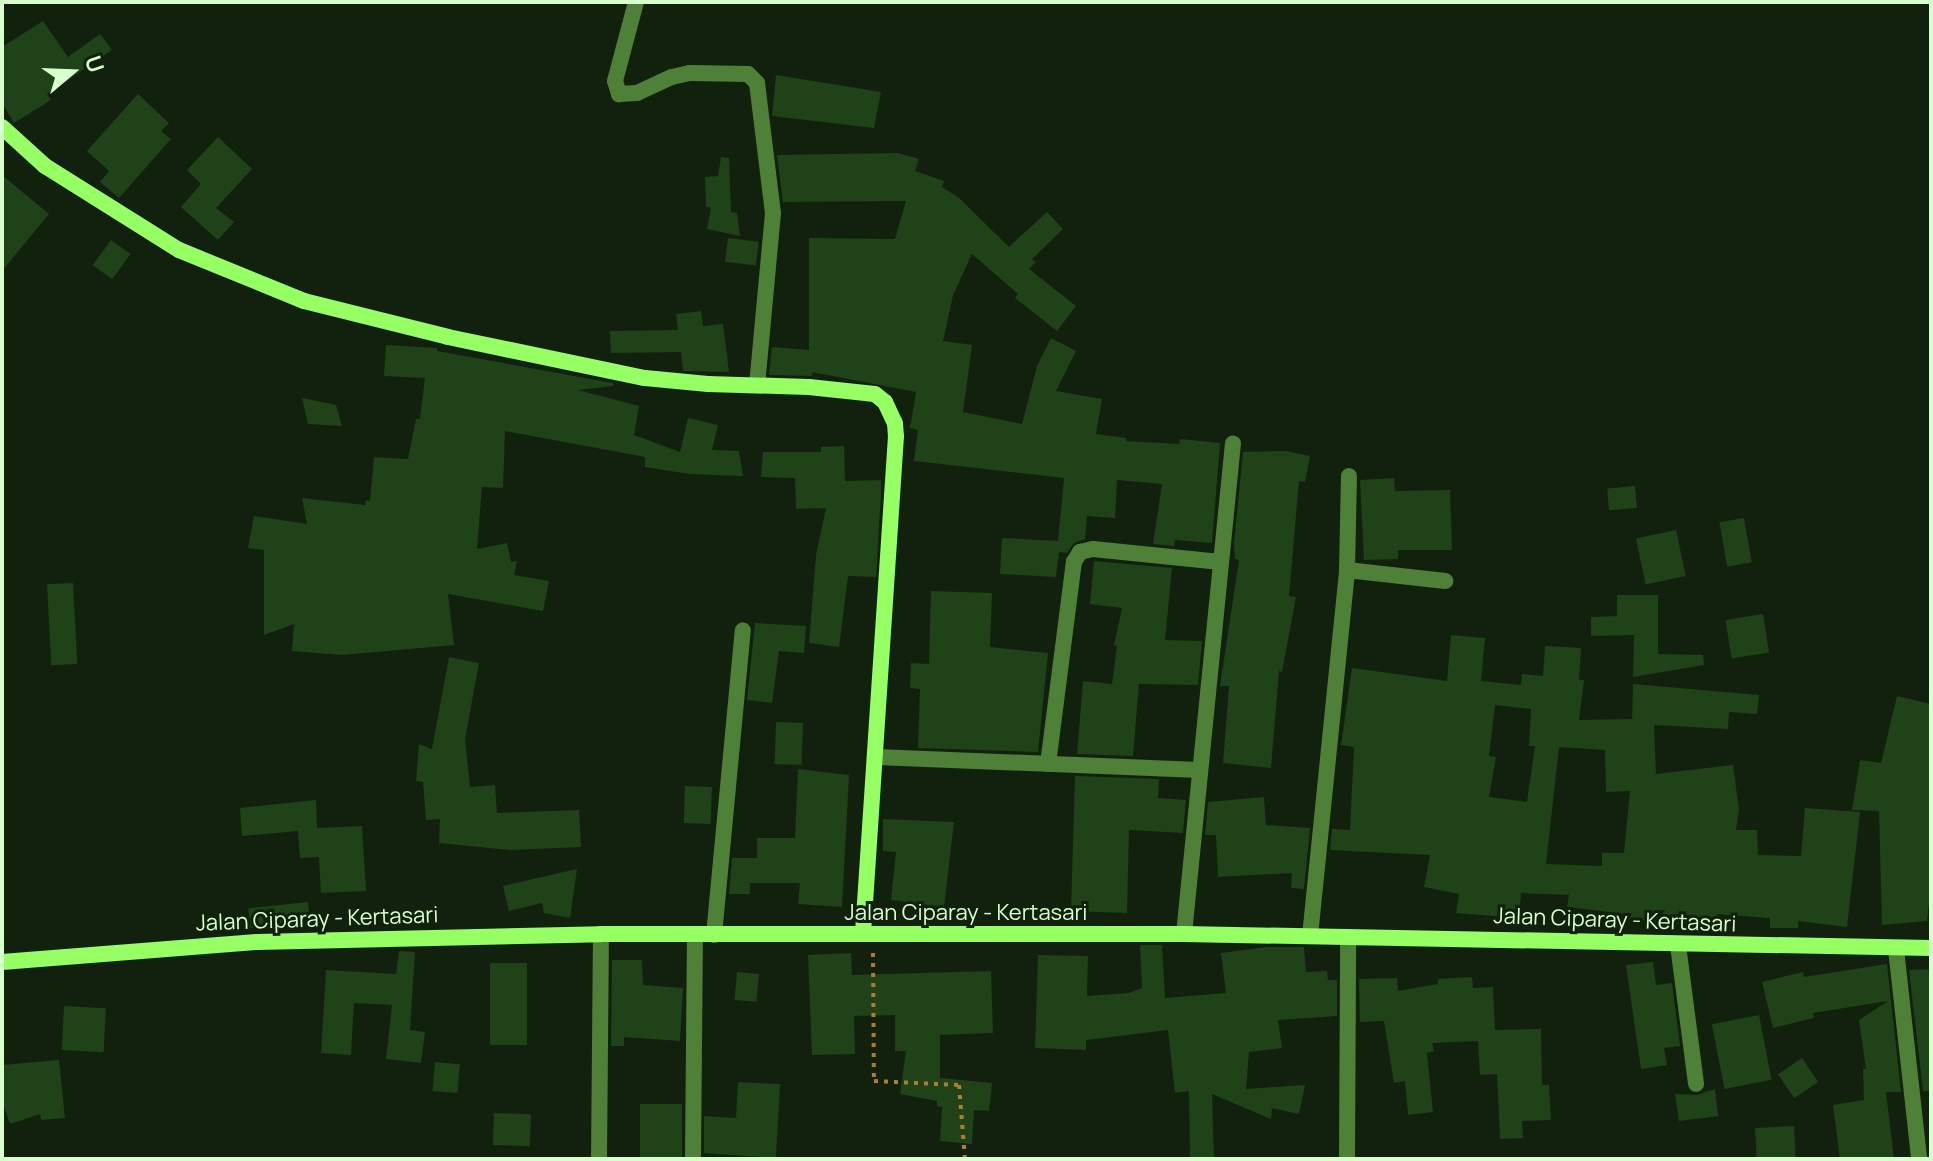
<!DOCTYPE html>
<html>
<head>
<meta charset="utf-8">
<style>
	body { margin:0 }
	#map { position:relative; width:1933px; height:1161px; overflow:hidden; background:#11210d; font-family:Manrope,sans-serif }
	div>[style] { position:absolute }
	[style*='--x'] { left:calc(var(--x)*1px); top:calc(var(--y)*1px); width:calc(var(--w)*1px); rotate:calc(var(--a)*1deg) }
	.building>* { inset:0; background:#1f4219; transform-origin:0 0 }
	.path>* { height:4px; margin-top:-2px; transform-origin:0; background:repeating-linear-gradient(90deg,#b37c2d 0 4px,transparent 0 10px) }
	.street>* { height:16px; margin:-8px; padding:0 8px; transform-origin:8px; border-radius:8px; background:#4e8038 }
	.secondary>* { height:16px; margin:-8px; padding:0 8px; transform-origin:8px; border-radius:8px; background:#96ff64 }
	span { translate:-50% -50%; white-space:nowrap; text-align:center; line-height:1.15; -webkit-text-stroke:6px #11210d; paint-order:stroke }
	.street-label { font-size:22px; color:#d9ffcd }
	.frame { position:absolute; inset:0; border:4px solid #d9ffcd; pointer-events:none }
	.north { position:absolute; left:32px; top:32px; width:80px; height:80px; -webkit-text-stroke:6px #11210d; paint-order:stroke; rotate:71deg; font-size:22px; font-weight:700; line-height:32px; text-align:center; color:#d9ffcd }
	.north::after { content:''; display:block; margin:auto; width:28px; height:36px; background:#d9ffcd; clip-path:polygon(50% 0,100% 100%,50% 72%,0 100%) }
</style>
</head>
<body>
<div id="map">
	<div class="building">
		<div style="clip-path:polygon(43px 21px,68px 57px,100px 34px,112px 50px,47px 94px,51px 100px,14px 123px,2px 103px,2px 47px)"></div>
		<div style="clip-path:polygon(776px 75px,881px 92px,874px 128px,772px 116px)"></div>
		<div style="clip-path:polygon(138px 94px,169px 123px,161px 131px,171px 139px,119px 198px,100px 182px,109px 171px,87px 151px)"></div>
		<div style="clip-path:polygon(218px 137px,252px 169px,216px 208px,234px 222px,218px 240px,181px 207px,201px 184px,187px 170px)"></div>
		<div style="clip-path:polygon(898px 153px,919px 159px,915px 171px,944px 181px,942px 187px,958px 197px,1009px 247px,1047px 212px,1063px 229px,1032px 259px,1036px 262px,1029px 269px,1076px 306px,1057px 331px,1015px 298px,1018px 294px,972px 254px,953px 295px,943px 341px,972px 345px,963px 412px,1022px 424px,1037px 366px,1051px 338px,1076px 351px,1056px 391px,1102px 399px,1096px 434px,1126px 438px,1126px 441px,1179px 444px,1180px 439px,1220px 443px,1212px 543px,1175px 540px,1174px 546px,1153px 544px,1162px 484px,1117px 480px,1115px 518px,1087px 516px,1085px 539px,1074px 543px,1067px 553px,1059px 552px,1056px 577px,1000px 574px,1002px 538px,1058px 541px,1064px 478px,914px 461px,918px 430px,910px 428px,916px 392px,812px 372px,812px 376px,769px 375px,772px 347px,809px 350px,809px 238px,895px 239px,906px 201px,783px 202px,777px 155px)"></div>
		<div style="clip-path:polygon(721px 157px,729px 158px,731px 212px,737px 213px,740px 236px,707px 229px,711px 208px,706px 207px,705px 177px,718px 176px)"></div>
		<div style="clip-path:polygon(2px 175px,49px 214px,2px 271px)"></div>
		<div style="left:728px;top:238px;width:31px;height:24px;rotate:7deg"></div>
		<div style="left:111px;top:240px;width:24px;height:31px;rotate:36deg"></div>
		<div style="clip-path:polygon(701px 311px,703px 326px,723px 324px,729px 372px,683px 371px,681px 352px,611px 353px,610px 331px,678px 330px,676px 314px)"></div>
		<div style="clip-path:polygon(386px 345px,437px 348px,437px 351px,613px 383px,613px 386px,578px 390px,639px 406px,634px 435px,680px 452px,688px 418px,718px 425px,712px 450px,739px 451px,743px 476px,689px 474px,645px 467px,645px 457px,505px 431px,503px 488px,482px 487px,477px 549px,507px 543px,511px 562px,517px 561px,514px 575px,549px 581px,543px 611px,448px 594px,454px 645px,342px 655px,292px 651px,294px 624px,264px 635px,264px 550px,248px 548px,254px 516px,307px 524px,302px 498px,365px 505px,366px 500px,370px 501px,374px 457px,408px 459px,416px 419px,420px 419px,425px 378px,384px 376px)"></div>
		<div style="clip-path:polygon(302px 398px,336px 405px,342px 426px,308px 424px)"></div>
		<div style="clip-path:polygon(844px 446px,845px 481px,881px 480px,881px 494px,876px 577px,848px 576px,839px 647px,809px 643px,816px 555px,826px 508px,796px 509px,795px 478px,761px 477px,763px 452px,821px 452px,821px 447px)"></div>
		<div style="clip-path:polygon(1285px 451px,1310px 456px,1305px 482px,1299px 481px,1289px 596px,1296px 597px,1282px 672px,1279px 671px,1271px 768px,1223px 763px,1229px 686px,1220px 686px,1239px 560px,1235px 559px,1234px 544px,1243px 452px)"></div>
		<div style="clip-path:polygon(1394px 478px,1395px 491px,1450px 490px,1452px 550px,1398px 550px,1398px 559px,1364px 560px,1360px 480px)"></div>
		<div style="left:1635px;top:486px;width:22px;height:28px;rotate:85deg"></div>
		<div style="left:1744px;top:518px;width:45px;height:25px;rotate:80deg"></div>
		<div style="left:1676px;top:530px;width:47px;height:41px;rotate:78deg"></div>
		<div style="clip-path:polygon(1094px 561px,1172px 568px,1165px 640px,1202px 641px,1198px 685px,1139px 684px,1133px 756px,1077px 754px,1083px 681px,1112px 684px,1117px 646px,1114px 645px,1122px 608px,1090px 604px)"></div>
		<div style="left:73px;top:583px;width:81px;height:26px;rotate:87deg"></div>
		<div style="clip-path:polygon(931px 591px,992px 593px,990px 647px,1048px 653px,1038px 752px,918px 748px,920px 689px,910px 688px,911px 663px,929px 664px)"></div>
		<div style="clip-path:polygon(1617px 595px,1658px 595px,1658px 654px,1703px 655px,1704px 665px,1633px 677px,1634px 635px,1591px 636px,1591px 617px,1617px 616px)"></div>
		<div style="left:1763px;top:614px;width:39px;height:38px;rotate:81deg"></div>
		<div style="clip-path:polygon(755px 623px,806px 626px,804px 653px,779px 651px,772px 703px,747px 700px)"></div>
		<div style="clip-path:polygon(evenodd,1451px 635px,1485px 638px,1481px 681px,1521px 685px,1522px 674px,1543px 676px,1545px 646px,1581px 648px,1579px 680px,1584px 680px,1579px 720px,1632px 719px,1633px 684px,1759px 695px,1757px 714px,1729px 712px,1728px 729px,1654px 725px,1656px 774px,1733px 765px,1739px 810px,1736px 830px,1757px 830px,1758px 855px,1801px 856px,1805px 808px,1860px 812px,1847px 927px,1798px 921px,1798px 928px,1770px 928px,1770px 918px,1717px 914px,1717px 922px,1694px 925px,1624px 919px,1626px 914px,1567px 907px,1569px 895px,1521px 893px,1519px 918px,1456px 913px,1459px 894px,1424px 887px,1430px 855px,1330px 850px,1332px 829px,1350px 830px,1354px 747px,1341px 745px,1352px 668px,1447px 681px,1451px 635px,1495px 705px,1531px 709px,1529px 746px,1535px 746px,1527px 802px,1489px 797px,1496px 757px,1489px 756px,1495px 705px,1451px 635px,1559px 747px,1605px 750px,1606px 792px,1630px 791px,1624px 853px,1602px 853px,1602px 866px,1546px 864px,1559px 747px)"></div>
		<div style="clip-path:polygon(449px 657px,479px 663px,465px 739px,470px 787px,495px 785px,497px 813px,579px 810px,581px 847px,511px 850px,439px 843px,440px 819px,426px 820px,423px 782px,416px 781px,419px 744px,432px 749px)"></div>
		<div style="clip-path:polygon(1897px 696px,1931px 704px,1931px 885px,1927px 921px,1882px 925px,1879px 811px,1852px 810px,1860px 760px,1881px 763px)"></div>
		<div style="left:776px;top:722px;width:27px;height:42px;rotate:2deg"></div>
		<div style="clip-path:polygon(798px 769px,849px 775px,842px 907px,798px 904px,800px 883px,750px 883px,750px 894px,729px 894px,732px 858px,757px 858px,757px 838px,795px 838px)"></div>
		<div style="clip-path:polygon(1075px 776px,1159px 779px,1158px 798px,1186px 800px,1183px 833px,1129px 830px,1127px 913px,1071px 911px)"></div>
		<div style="left:685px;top:786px;width:27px;height:37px;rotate:2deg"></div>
		<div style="clip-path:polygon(1264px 797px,1266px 825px,1310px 828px,1304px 889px,1291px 888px,1292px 873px,1218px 877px,1216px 835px,1205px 835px,1208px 802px)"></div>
		<div style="clip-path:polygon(316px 800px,317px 828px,362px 826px,366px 891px,321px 893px,319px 857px,300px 858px,298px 831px,242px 836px,240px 808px)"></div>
		<div style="clip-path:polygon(883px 819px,954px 822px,944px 907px,891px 900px,896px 852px,883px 851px)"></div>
		<div style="clip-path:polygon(577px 869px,570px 918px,544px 913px,542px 903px,509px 911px,503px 886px)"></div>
		<div style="left:308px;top:902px;width:20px;height:60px;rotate:84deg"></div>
		<div style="clip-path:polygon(1140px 945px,1162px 945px,1165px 998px,1226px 993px,1221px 953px,1266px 947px,1304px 947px,1306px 972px,1327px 971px,1328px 980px,1337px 980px,1337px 1016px,1278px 1020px,1282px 1048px,1249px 1052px,1246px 1089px,1305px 1085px,1299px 1114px,1272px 1108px,1271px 1119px,1212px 1094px,1214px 1159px,1190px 1159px,1189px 1091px,1175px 1093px,1168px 1030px,1086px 1040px,1086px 1050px,1035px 1048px,1038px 955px,1088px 956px,1087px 996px,1129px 993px,1142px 988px)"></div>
		<div style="clip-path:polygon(399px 951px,415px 952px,410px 1030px,425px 1032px,421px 1063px,386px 1059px,392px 1005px,354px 1003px,351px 1055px,321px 1053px,326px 970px,396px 974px)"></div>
		<div style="clip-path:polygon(851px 953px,852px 975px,991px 971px,993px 1033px,940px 1035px,940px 1078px,992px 1083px,989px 1111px,974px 1110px,972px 1144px,940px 1141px,942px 1107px,937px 1106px,937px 1101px,900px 1094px,906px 1051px,895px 1051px,895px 1015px,854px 1016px,855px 1054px,812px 1055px,808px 955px)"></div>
		<div style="clip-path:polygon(612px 960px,642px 960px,643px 985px,683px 988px,680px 1041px,624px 1037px,624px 1046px,611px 1046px)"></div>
		<div style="clip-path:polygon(1653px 962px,1656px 985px,1672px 983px,1680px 1046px,1664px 1048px,1667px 1065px,1641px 1069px,1626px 965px)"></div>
		<div style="left:490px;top:963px;width:37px;height:82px"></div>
		<div style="clip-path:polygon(1887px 964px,1901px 1092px,1886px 1092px,1894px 1159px,1840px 1159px,1833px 1105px,1864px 1100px,1863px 1069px,1866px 1069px,1859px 1020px,1888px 1001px,1813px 1013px,1814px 1018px,1773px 1028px,1762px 982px,1803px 972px,1804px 977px)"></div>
		<div style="clip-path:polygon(1931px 969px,1931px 1091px,1923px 1091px,1909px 970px)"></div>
		<div style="left:737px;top:972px;width:22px;height:28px;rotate:5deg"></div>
		<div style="clip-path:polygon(1472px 977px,1473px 988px,1493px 987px,1495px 1030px,1541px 1029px,1542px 1085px,1549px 1085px,1551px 1120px,1522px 1121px,1523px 1138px,1500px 1139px,1497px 1074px,1480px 1075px,1478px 1041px,1432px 1043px,1434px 1051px,1427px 1053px,1433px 1112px,1408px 1115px,1405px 1081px,1394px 1083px,1384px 1021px,1360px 1022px,1359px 979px,1397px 978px,1398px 991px,1438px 984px,1438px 979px)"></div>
		<div style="left:64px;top:1006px;width:42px;height:44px;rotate:3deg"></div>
		<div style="left:1759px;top:1015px;width:66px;height:48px;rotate:79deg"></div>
		<div style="left:1802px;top:1058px;width:29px;height:29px;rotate:56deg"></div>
		<div style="clip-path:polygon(59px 1060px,65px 1118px,41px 1120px,40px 1114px,10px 1124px,2px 1101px,2px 1065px)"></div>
		<div style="left:435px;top:1062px;width:25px;height:29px;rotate:5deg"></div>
		<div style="clip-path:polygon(738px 1082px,780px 1084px,776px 1158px,704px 1153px,704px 1116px,736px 1118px)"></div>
		<div style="clip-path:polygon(1715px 1089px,1718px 1116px,1679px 1121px,1675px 1094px,1697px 1095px)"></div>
		<div style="left:640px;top:1104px;width:42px;height:55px"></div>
		<div style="left:494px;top:1113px;width:37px;height:32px;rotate:2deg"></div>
		<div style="left:1794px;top:1126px;width:33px;height:39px;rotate:87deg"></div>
	</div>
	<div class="path">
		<div style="--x:873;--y:953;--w:128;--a:89.6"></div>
		<div style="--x:874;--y:1081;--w:85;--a:2.7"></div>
		<div style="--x:959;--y:1085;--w:74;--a:85.4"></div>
	</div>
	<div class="street">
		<div style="--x:636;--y:2;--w:82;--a:104.9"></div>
		<div style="--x:615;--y:81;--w:14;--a:73"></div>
		<div style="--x:619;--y:94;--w:18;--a:-3"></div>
		<div style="--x:637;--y:93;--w:38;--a:-25"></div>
		<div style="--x:672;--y:77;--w:18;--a:-13"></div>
		<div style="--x:690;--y:73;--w:58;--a:1"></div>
		<div style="--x:748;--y:74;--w:13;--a:45"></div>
		<div style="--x:757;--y:83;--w:131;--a:83"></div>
		<div style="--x:773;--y:213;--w:172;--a:95.3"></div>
		<div style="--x:1347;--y:570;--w:99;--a:6.4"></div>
		<div style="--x:877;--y:757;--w:322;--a:2.3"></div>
		<div style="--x:1048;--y:764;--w:204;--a:-82.7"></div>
		<div style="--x:1074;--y:562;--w:12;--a:-59"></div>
		<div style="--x:1080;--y:552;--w:13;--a:-13"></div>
		<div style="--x:1093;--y:549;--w:128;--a:5.8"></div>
		<div style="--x:1184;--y:934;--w:493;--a:-84.3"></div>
		<div style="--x:714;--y:935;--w:306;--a:-84.6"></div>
		<div style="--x:1310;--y:936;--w:368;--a:-84.2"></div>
		<div style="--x:1347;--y:570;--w:94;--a:-88.8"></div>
		<div style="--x:1678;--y:945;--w:140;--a:82.6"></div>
		<div style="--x:1896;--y:949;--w:211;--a:83.7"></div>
		<div style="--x:599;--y:1159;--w:225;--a:-89.5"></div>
		<div style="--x:693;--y:1159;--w:224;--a:-89.5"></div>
		<div style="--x:1347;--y:1159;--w:221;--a:-89.7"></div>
	</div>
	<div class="secondary">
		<div style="--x:2;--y:127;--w:58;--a:42.2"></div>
		<div style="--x:45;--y:166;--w:158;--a:32.1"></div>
		<div style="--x:179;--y:250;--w:135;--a:22.2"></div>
		<div style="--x:304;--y:301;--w:148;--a:14"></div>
		<div style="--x:448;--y:337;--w:201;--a:11.8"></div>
		<div style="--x:645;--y:378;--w:63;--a:5.4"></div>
		<div style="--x:708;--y:384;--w:101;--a:1.7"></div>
		<div style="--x:809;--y:387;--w:66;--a:6.1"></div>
		<div style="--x:875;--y:394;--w:13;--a:39"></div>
		<div style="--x:885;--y:402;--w:23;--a:65"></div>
		<div style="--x:895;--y:423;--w:13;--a:86"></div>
		<div style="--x:896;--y:436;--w:499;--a:93.8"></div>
		<div style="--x:2;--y:962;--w:256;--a:-4.5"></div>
		<div style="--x:257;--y:942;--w:344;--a:-1.3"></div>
		<div style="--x:601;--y:934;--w:583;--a:0"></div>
		<div style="--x:1184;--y:934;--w:747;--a:1.07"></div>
	</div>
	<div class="street-label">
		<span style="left:966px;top:913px">Jalan Ciparay - Kertasari</span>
		<span style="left:317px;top:919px;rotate:-2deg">Jalan Ciparay - Kertasari</span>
		<span style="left:1615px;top:920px;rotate:2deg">Jalan Ciparay - Kertasari</span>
	</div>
	<div class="frame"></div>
	<div class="north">U</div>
</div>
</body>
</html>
